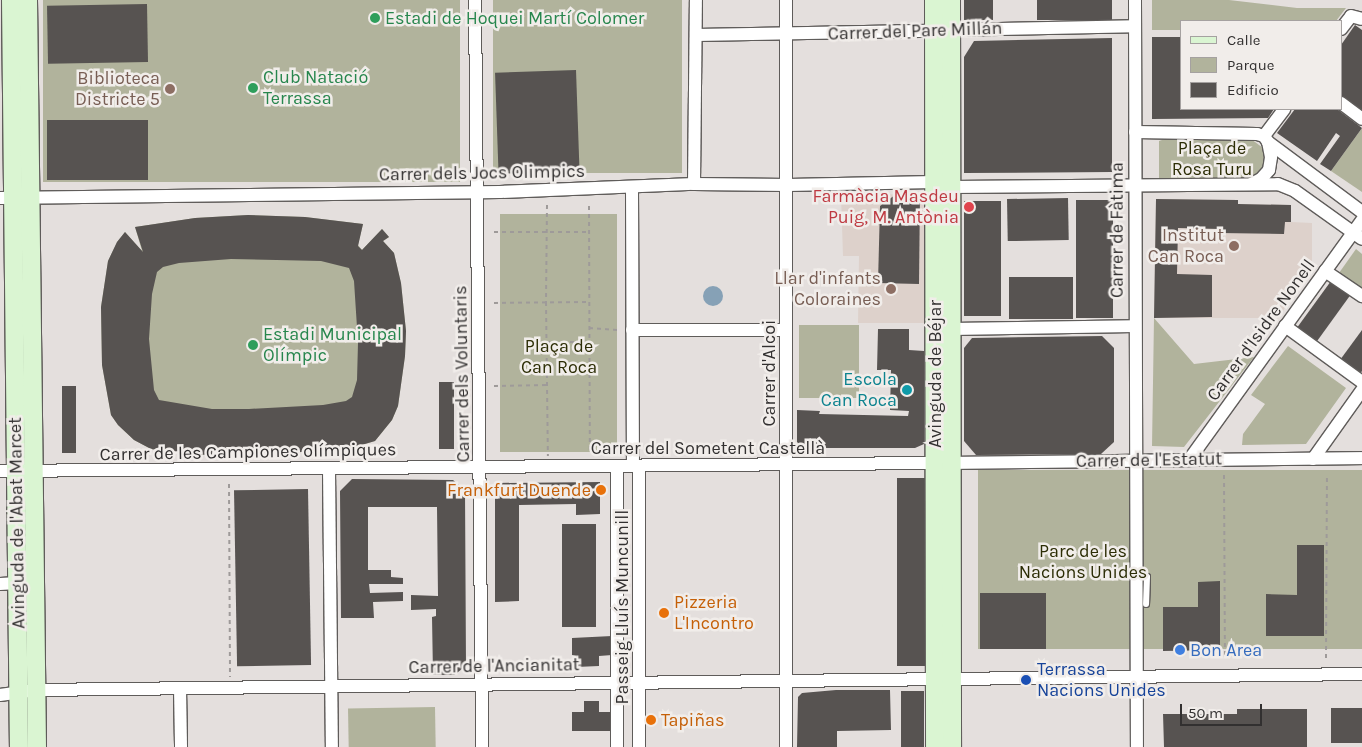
<!DOCTYPE html>
<html>
<head>
<meta charset="utf-8">
<style>
	body { margin:0 }
	#map { position:relative; width:1362px; height:747px; overflow:hidden; background:#e4dfdd; font-family:Karla,sans-serif }
	div>[style] { position:absolute }
	[style*='--x'] { left:calc(var(--x)*1px); top:calc(var(--y)*1px); width:calc(var(--w)*1px); rotate:calc(var(--a)*1deg) }
	.built>* { inset:0; background:#ddd1cb }
	.green>* { inset:0; background:#b1b39c; transform-origin:0 0 }
	.water>* { inset:0; background:#86a1b6 }
	.round { border-radius:50% }
	.building>* { inset:0; background:#575351; transform-origin:0 0 }
	.path>* { height:2px; margin-top:-1px; transform-origin:0; background:repeating-linear-gradient(90deg,#9e9a99 0 4px,transparent 0 8px) }
	.roads { filter:drop-shadow(1px 0 #5f5c5a) drop-shadow(-1px 0 #5f5c5a) drop-shadow(0 1px #5f5c5a) drop-shadow(0 -1px #5f5c5a) }
	.lane>* { height:6px; margin:-3px; padding:0 3px; transform-origin:3px; border-radius:3px; background:#fff }
	.street>* { height:12px; margin:-6px; padding:0 6px; transform-origin:6px; border-radius:6px; background:#fff }
	.secondary>* { height:18px; margin:-9px; padding:0 9px; transform-origin:9px; border-radius:9px; background:#daf5d2 }
	.dots>* { width:14px; height:14px; translate:-50% -50%; box-sizing:border-box; border:2px solid #f1edea; border-radius:50% }
	span { translate:-50% -50%; white-space:nowrap; text-align:center; line-height:1.15; -webkit-text-stroke:5px #f1edea; paint-order:stroke }
	.leisure-label { font-size:18px; color:#27864d }
	.left { translate:0 -50%; text-align:left }
	.street-label { font-size:18px; color:#323030 }
	.education-label { font-size:18px; color:#785e54 }
	.right { translate:-100% -50%; text-align:right }
	.park-label { font-size:18px; color:#2c2d05 }
	.health-label { font-size:18px; color:#be3a42 }
	.culture-label { font-size:18px; color:#0d838f }
	.food-label { font-size:18px; color:#c56008 }
	.shop-label { font-size:18px; color:#366cbe }
	.transit-label { font-size:18px; color:#164399 }
	.legend { position:absolute; left:1180px; top:20px; width:162px; height:90px; box-sizing:border-box; background:#f1edea; border:1px solid #a5a1a0; margin:0; padding:6px 9px; list-style:none; font-size:15px; color:#323030 }
	.legend li { display:flex; align-items:center; gap:10px; height:25px }
	.legend b { width:25px; border:1px solid #a5a1a0 }
	.scale { position:absolute; left:1180px; top:704px; width:82px; height:22px; box-sizing:border-box; border:2px solid #323030; border-top:0; padding-left:6px; font-size:15px; line-height:18px; white-space:nowrap; color:#323030; -webkit-text-stroke:4px #f1edea; paint-order:stroke }
</style>
</head>
<body>
<div id="map">
	<div class="built">
		<div style="clip-path:polygon(920px 194px,924px 199px,924px 323px,858px 323px,859px 256px,843px 256px,841px 195px)"></div>
		<div style="clip-path:polygon(1156px 199px,1238px 200px,1238px 204px,1291px 205px,1291px 222px,1312px 223px,1312px 268px,1278px 318px,1154px 318px)"></div>
	</div>
	<div class="green">
		<div style="left:43px;top:0;width:417px;height:182px"></div>
		<div style="left:493px;top:0;width:189px;height:173px"></div>
		<div style="clip-path:polygon(1152px 0,1229px 0,1297px 8px,1346px 8px,1336px 21px,1181px 21px,1181px 30px,1152px 30px)"></div>
		<div style="clip-path:polygon(1362px 128px,1362px 192px,1331px 171px)"></div>
		<div style="clip-path:polygon(1165px 139px,1251px 139px,1263px 148px,1266px 159px,1263px 170px,1252px 179px,1159px 179px,1159px 141px)"></div>
		<div style="left:500px;top:214px;width:117px;height:238px"></div>
		<div style="clip-path:polygon(248px 215px,305px 217px,363px 224px,358px 245px,362px 250px,382px 229px,389px 237px,383px 241px,394px 253px,401px 283px,406px 331px,405px 356px,398px 406px,392px 420px,375px 441px,341px 451px,192px 455px,151px 449px,134px 440px,118px 425px,111px 415px,102px 365px,101px 307px,108px 261px,117px 242px,125px 232px,142px 251px,135px 227px,195px 218px)"></div>
		<div style="clip-path:polygon(1356px 249px,1362px 254px,1362px 290px,1339px 273px)"></div>
		<div style="clip-path:polygon(1154px 318px,1194px 364px,1254px 357px,1184px 447px,1152px 446px)"></div>
		<div style="left:799px;top:325px;width:60px;height:73px"></div>
		<div style="clip-path:polygon(1288px 346px,1346px 388px,1306px 444px,1242px 445px,1243px 434px,1265px 404px,1251px 395px)"></div>
		<div style="left:1362px;top:470px;width:179px;height:384px;rotate:90deg"></div>
		<div style="left:435px;top:707px;width:40px;height:87px;rotate:89deg"></div>
	</div>
	<div class="water">
		<div class="round" style="left:703px;top:286px;width:20px;height:20px"></div>
	</div>
	<div class="building">
		<div style="left:964px;top:0;width:29px;height:20px"></div>
		<div style="left:1037px;top:0;width:75px;height:20px"></div>
		<div style="left:147px;top:4px;width:58px;height:100px;rotate:89deg"></div>
		<div style="clip-path:polygon(1355px 25px,1362px 30px,1362px 111px,1341px 96px,1341px 45px)"></div>
		<div style="clip-path:polygon(1152px 37px,1181px 37px,1181px 109px,1274px 109px,1268px 118px,1152px 119px)"></div>
		<div style="clip-path:polygon(1112px 38px,1112px 172px,964px 173px,964px 57px,974px 41px)"></div>
		<div style="left:576px;top:70px;width:101px;height:81px;rotate:88deg"></div>
		<div style="clip-path:polygon(1295px 109px,1337px 109px,1362px 128px,1331px 171px,1320px 164px,1340px 136px,1336px 133px,1317px 161px,1277px 133px)"></div>
		<div style="left:47px;top:120px;width:101px;height:60px"></div>
		<div style="clip-path:polygon(920px 194px,919px 284px,878px 283px,880px 206px,895px 195px)"></div>
		<div style="left:1068px;top:198px;width:42px;height:61px;rotate:89deg"></div>
		<div style="clip-path:polygon(1156px 199px,1238px 200px,1238px 204px,1291px 205px,1291px 222px,1285px 222px,1284px 234px,1220px 233px,1220px 229px,1178px 228px,1177px 274px,1212px 275px,1212px 317px,1154px 318px)"></div>
		<div style="left:1076px;top:200px;width:37px;height:118px"></div>
		<div style="left:964px;top:201px;width:37px;height:115px"></div>
		<div style="clip-path:polygon(evenodd,248px 215px,305px 217px,363px 224px,358px 246px,362px 250px,382px 229px,389px 237px,383px 241px,394px 253px,401px 283px,406px 331px,405px 356px,398px 406px,392px 420px,375px 441px,341px 451px,192px 455px,151px 449px,134px 440px,118px 425px,111px 415px,102px 365px,101px 307px,108px 261px,117px 242px,125px 232px,143px 252px,135px 227px,195px 218px,248px 215px,231px 259px,321px 261px,349px 268px,354px 281px,358px 343px,357px 380px,352px 397px,346px 401px,323px 405px,249px 409px,212px 409px,159px 400px,154px 390px,149px 339px,152px 294px,157px 272px,163px 267px,179px 263px,231px 259px)"></div>
		<div style="left:1009px;top:277px;width:64px;height:42px"></div>
		<div style="left:1331px;top:281px;width:24px;height:60px;rotate:36deg"></div>
		<div style="clip-path:polygon(878px 329px,909px 329px,909px 350px,924px 351px,924px 444px,915px 448px,797px 448px,797px 410px,820px 411px,819px 414px,908px 416px,909px 411px,890px 410px,891px 370px,877px 370px)"></div>
		<div style="clip-path:polygon(1362px 330px,1362px 371px,1360px 374px,1340px 360px)"></div>
		<div style="clip-path:polygon(1102px 336px,1114px 348px,1114px 442px,1101px 454px,976px 455px,964px 441px,964px 348px,972px 338px)"></div>
		<div style="left:439px;top:382px;width:15px;height:67px"></div>
		<div style="left:62px;top:386px;width:14px;height:67px"></div>
		<div style="left:897px;top:478px;width:28px;height:188px"></div>
		<div style="clip-path:polygon(352px 479px,453px 480px,465px 490px,466px 666px,454px 675px,433px 675px,432px 617px,436px 616px,436px 609px,411px 610px,411px 595px,438px 596px,437px 507px,368px 507px,368px 570px,391px 570px,391px 577px,403px 578px,403px 584px,369px 584px,370px 593px,403px 592px,403px 601px,373px 602px,374px 618px,341px 618px,340px 491px)"></div>
		<div style="clip-path:polygon(600px 482px,600px 514px,576px 515px,576px 504px,519px 505px,519px 601px,495px 602px,495px 483px)"></div>
		<div style="left:308px;top:489px;width:176px;height:74px;rotate:89deg"></div>
		<div style="left:562px;top:524px;width:34px;height:103px"></div>
		<div style="clip-path:polygon(1297px 545px,1324px 545px,1324px 636px,1266px 636px,1266px 594px,1297px 595px)"></div>
		<div style="clip-path:polygon(1220px 581px,1220px 650px,1163px 651px,1163px 607px,1198px 607px,1198px 582px)"></div>
		<div style="left:980px;top:593px;width:66px;height:56px"></div>
		<div style="clip-path:polygon(612px 636px,612px 655px,599px 656px,599px 666px,576px 667px,576px 656px,572px 655px,572px 638px)"></div>
		<div style="clip-path:polygon(836px 690px,890px 690px,891px 730px,837px 731px,837px 747px,797px 747px,798px 697px,802px 693px)"></div>
		<div style="left:901px;top:691px;width:23px;height:56px"></div>
		<div style="clip-path:polygon(584px 701px,599px 701px,599px 712px,612px 712px,612px 731px,572px 731px,572px 712px,584px 712px)"></div>
		<div style="left:1331px;top:708px;width:31px;height:35px"></div>
		<div style="clip-path:polygon(1237px 709px,1307px 709px,1307px 747px,1164px 747px,1163px 714px,1237px 714px)"></div>
	</div>
	<div class="path">
		<div style="--x:547;--y:205;--w:97;--a:90.6"></div>
		<div style="--x:546;--y:302;--w:154;--a:89.3"></div>
		<div style="--x:589;--y:206;--w:247;--a:89.8"></div>
		<div style="--x:494;--y:232;--w:95;--a:0"></div>
		<div style="--x:494;--y:303;--w:94;--a:-0.6"></div>
		<div style="--x:589;--y:328;--w:32;--a:4"></div>
		<div style="--x:546;--y:342;--w:42;--a:0"></div>
		<div style="--x:494;--y:386;--w:54;--a:-1.1"></div>
		<div style="--x:1224;--y:475;--w:184;--a:89.7"></div>
		<div style="--x:229;--y:484;--w:193;--a:89.7"></div>
		<div style="--x:1326;--y:658;--w:183;--a:-89.7"></div>
	</div>
	<div class="roads">
		<div class="lane">
			<div style="--x:1137;--y:572;--w:11;--a:27"></div>
			<div style="--x:1147;--y:577;--w:27;--a:92"></div>
		</div>
		<div class="street">
			<div style="--x:475;--y:0;--w:747;--a:89.46"></div>
			<div style="--x:1135;--y:0;--w:747;--a:89.85"></div>
			<div style="--x:1341;--y:29;--w:16;--a:-52"></div>
			<div style="--x:1351;--y:16;--w:11;--a:15"></div>
			<div style="--x:950;--y:30;--w:184;--a:-1.2"></div>
			<div style="--x:696;--y:35;--w:237;--a:-1"></div>
			<div style="--x:1341;--y:103;--w:26;--a:37"></div>
			<div style="--x:1135;--y:132;--w:122;--a:0.9"></div>
			<div style="--x:1257;--y:134;--w:7;--a:16"></div>
			<div style="--x:1264;--y:136;--w:7;--a:56"></div>
			<div style="--x:1268;--y:142;--w:117;--a:36.7"></div>
			<div style="--x:1264;--y:136;--w:34;--a:-53"></div>
			<div style="--x:694;--y:184;--w:184;--a:-89.4"></div>
			<div style="--x:1251;--y:184;--w:11;--a:-27"></div>
			<div style="--x:1261;--y:179;--w:12;--a:-48"></div>
			<div style="--x:1269;--y:170;--w:13;--a:-81"></div>
			<div style="--x:1271;--y:157;--w:15;--a:-101"></div>
			<div style="--x:951;--y:187;--w:327;--a:-0.5"></div>
			<div style="--x:1278;--y:184;--w:18;--a:22"></div>
			<div style="--x:1295;--y:191;--w:82;--a:35.6"></div>
			<div style="--x:632;--y:188;--w:278;--a:89.8"></div>
			<div style="--x:0;--y:198;--w:500;--a:-0.69"></div>
			<div style="--x:500;--y:192;--w:194;--a:-2.4"></div>
			<div style="--x:694;--y:184;--w:94;--a:0.6"></div>
			<div style="--x:788;--y:185;--w:146;--a:-1.2"></div>
			<div style="--x:1325;--y:271;--w:45;--a:34"></div>
			<div style="--x:1285;--y:326;--w:95;--a:36"></div>
			<div style="--x:951;--y:329;--w:183;--a:-0.9"></div>
			<div style="--x:632;--y:330;--w:154;--a:0"></div>
			<div style="--x:1313;--y:459;--w:85;--a:-54.6"></div>
			<div style="--x:1189;--y:460;--w:296;--a:-54.2"></div>
			<div style="--x:952;--y:463;--w:410;--a:-0.7"></div>
			<div style="--x:639;--y:466;--w:281;--a:90"></div>
			<div style="--x:329;--y:470;--w:277;--a:89.4"></div>
			<div style="--x:0;--y:471;--w:935;--a:-0.49"></div>
			<div style="--x:0;--y:584;--w:18;--a:-3"></div>
			<div style="--x:180;--y:688;--w:59;--a:89"></div>
			<div style="--x:0;--y:695;--w:36;--a:-8"></div>
			<div style="--x:36;--y:690;--w:1326;--a:-0.69"></div>
			<div style="--x:617;--y:747;--w:281;--a:-90"></div>
			<div style="--x:786;--y:747;--w:747;--a:-90"></div>
		</div>
		<div class="secondary">
			<div style="--x:11;--y:0;--w:747;--a:89.39"></div>
			<div style="--x:28;--y:0;--w:747;--a:89.31"></div>
			<div style="--x:934;--y:0;--w:747;--a:89.92"></div>
			<div style="--x:951;--y:0;--w:747;--a:89.92"></div>
		</div>
	</div>
	<div class="dots">
		<div style="left:375px;top:18px;background:#2e9e5b"></div>
		<div style="left:253px;top:88px;background:#2e9e5b"></div>
		<div style="left:170px;top:89px;background:#8d6e63"></div>
		<div style="left:969px;top:207px;background:#e0444e"></div>
		<div style="left:1234px;top:246px;background:#8d6e63"></div>
		<div style="left:891px;top:289px;background:#8d6e63"></div>
		<div style="left:253px;top:345px;background:#2e9e5b"></div>
		<div style="left:907px;top:390px;background:#0f9aa8"></div>
		<div style="left:601px;top:490px;background:#e8710a"></div>
		<div style="left:664px;top:613px;background:#e8710a"></div>
		<div style="left:1180px;top:650px;background:#3f7fe0"></div>
		<div style="left:1026px;top:680px;background:#1a4fb4"></div>
		<div style="left:651px;top:720px;background:#e8710a"></div>
	</div>
	<div class="leisure-label">
		<span class="left" style="left:385px;top:18px">Estadi de Hoquei Martí Colomer</span>
		<span class="left" style="left:263px;top:88px">Club Natació<br>Terrassa</span>
		<span class="left" style="left:263px;top:345px">Estadi Municipal<br>Olímpic</span>
	</div>
	<div class="street-label">
		<span style="left:915px;top:31px;rotate:-2deg">Carrer del Pare Millán</span>
		<span style="left:482px;top:173px;rotate:-1deg">Carrer dels Jocs Olimpics</span>
		<span style="left:1117px;top:230px;rotate:-90deg">Carrer de Fàtima</span>
		<span style="left:1261px;top:330px;rotate:-54deg">Carrer d'Isidre Nonell</span>
		<span style="left:769px;top:373px;rotate:-90deg">Carrer d'Alcoi</span>
		<span style="left:462px;top:374px;rotate:-91deg">Carrer dels Voluntaris</span>
		<span style="left:935px;top:374px;rotate:-90deg">Avinguda de Béjar</span>
		<span style="left:708px;top:448px">Carrer del Sometent Castellà</span>
		<span style="left:248px;top:452px;rotate:-1deg">Carrer de les Campiones olímpiques</span>
		<span style="left:1149px;top:460px;rotate:-1deg">Carrer de l'Estatut</span>
		<span style="left:17px;top:523px;rotate:-91deg">Avinguda de l'Abat Marcet</span>
		<span style="left:622px;top:607px;rotate:-90deg">Passeig Lluís Muncunill</span>
		<span style="left:494px;top:666px;rotate:-1deg">Carrer de l'Ancianitat</span>
	</div>
	<div class="education-label">
		<span class="right" style="left:160px;top:89px">Biblioteca<br>Districte 5</span>
		<span class="right" style="left:1224px;top:246px">Institut<br>Can Roca</span>
		<span class="right" style="left:881px;top:289px">Llar d'infants<br>Coloraines</span>
	</div>
	<div class="park-label">
		<span style="left:1212px;top:159px">Plaça de<br>Rosa Turu</span>
		<span style="left:559px;top:357px">Plaça de<br>Can Roca</span>
		<span style="left:1083px;top:562px">Parc de les<br>Nacions Unides</span>
	</div>
	<div class="health-label">
		<span class="right" style="left:959px;top:207px">Farmàcia Masdeu<br>Puig, M. Antònia</span>
	</div>
	<div class="culture-label">
		<span class="right" style="left:897px;top:390px">Escola<br>Can Roca</span>
	</div>
	<div class="food-label">
		<span class="right" style="left:591px;top:490px">Frankfurt Duende</span>
		<span class="left" style="left:674px;top:613px">Pizzeria<br>L'Incontro</span>
		<span class="left" style="left:661px;top:720px">Tapiñas</span>
	</div>
	<div class="shop-label">
		<span class="left" style="left:1190px;top:650px">Bon Area</span>
	</div>
	<div class="transit-label">
		<span class="left" style="left:1037px;top:680px">Terrassa<br>Nacions Unides</span>
	</div>
	<ul class="legend">
	<li><b style="height:6px;background:#daf5d2"></b>Calle</li>
	<li><b style="height:14px;background:#b1b39c"></b>Parque</li>
	<li><b style="height:14px;background:#575351"></b>Edificio</li>
	</ul>
	<div class="scale">50 m</div>
</div>
</body>
</html>
